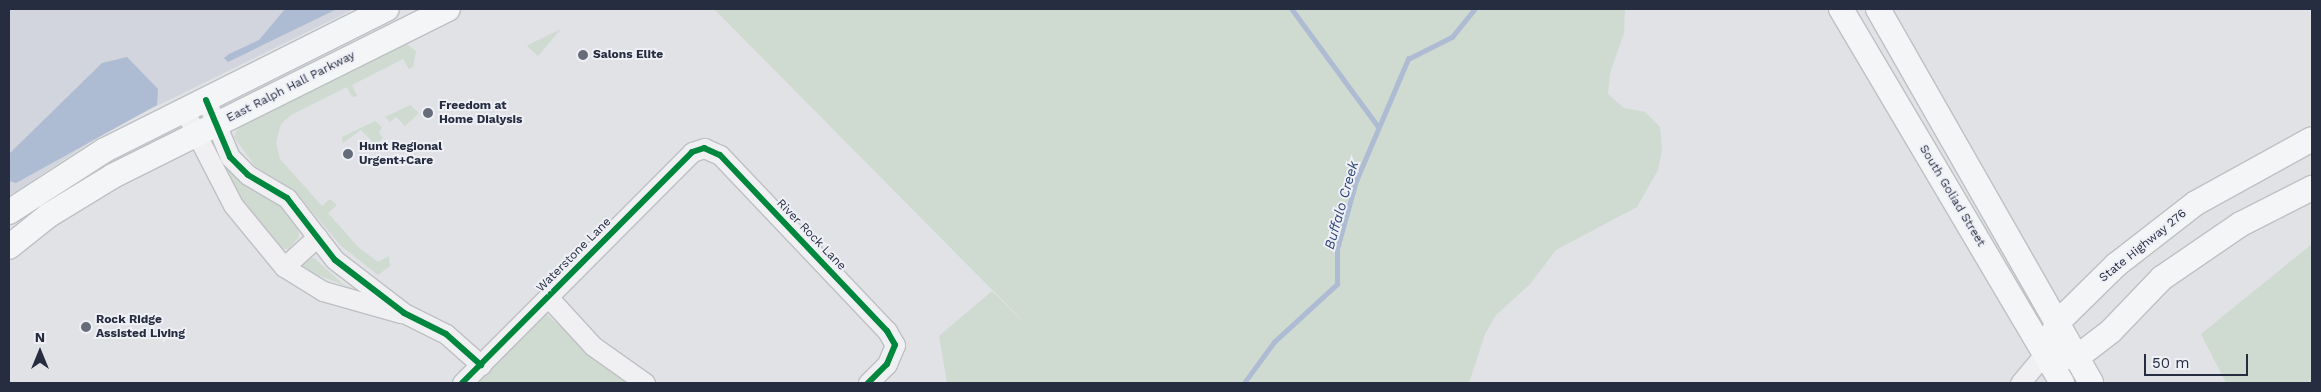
<!DOCTYPE html>
<html>
<head>
<meta charset="utf-8">
<style>
	body { margin:0 }
	#map { position:relative; width:2321px; height:392px; overflow:hidden; background:#e0e2e6; font-family:"Work Sans",sans-serif }
	div>[style] { position:absolute }
	[style*='--x'] { left:calc(var(--x)*1px); top:calc(var(--y)*1px); width:calc(var(--w)*1px); rotate:calc(var(--a)*1deg) }
	.built>* { inset:0; background:#d2d5dd }
	.green>* { inset:0; background:#cfdad1 }
	.water>* { inset:0; background:#adbbd3 }
	.stream>* { height:4.5px; margin:-2.25px; padding:0 2.25px; transform-origin:2.25px; border-radius:2.25px; background:#adbbd3 }
	.roads { filter:drop-shadow(1px 0 #bec0c4) drop-shadow(-1px 0 #bec0c4) drop-shadow(0 1px #bec0c4) drop-shadow(0 -1px #bec0c4) }
	.minor>* { height:19px; margin:-9.5px; padding:0 9.5px; transform-origin:9.5px; border-radius:9.5px; background:#f0f0f3 }
	.major>* { height:24px; margin:-12px; padding:0 12px; transform-origin:12px; border-radius:12px; background:#f4f5f6 }
	.cycleway>* { height:6px; margin:-3px; padding:0 3px; transform-origin:3px; border-radius:3px; background:#00873e }
	.dots>* { width:14px; height:14px; translate:-50% -50%; box-sizing:border-box; border:2px solid #eef0f6; border-radius:50% }
	span { translate:-50% -50%; white-space:nowrap; text-align:center; line-height:1.15; -webkit-text-stroke:4px #eef0f6; paint-order:stroke }
	.poi-label { font-size:12px; color:#262d40; font-weight:700 }
	.left { translate:0 -50%; text-align:left }
	.street-label { font-size:12px; color:#262d40 }
	.water-label { font-size:14px; color:#2f4676; font-style:italic }
	.frame { position:absolute; inset:0; border:10px solid #262d40; pointer-events:none }
	.north { position:absolute; left:15px; top:327px; width:50px; height:50px; -webkit-text-stroke:4px #eef0f6; paint-order:stroke; rotate:0deg; font-size:14px; font-weight:700; line-height:20px; text-align:center; color:#262d40 }
	.north::after { content:''; display:block; margin:auto; width:18px; height:22px; background:#262d40; clip-path:polygon(50% 0,100% 100%,50% 72%,0 100%) }
	.scale { position:absolute; left:2144px; top:354px; width:104px; height:22px; box-sizing:border-box; border:2px solid #262d40; border-top:0; padding-left:6px; font-size:15px; line-height:18px; white-space:nowrap; color:#262d40; -webkit-text-stroke:4px #eef0f6; paint-order:stroke }
</style>
</head>
<body>
<div id="map">
	<div class="built">
		<div style="clip-path:polygon(9px 9px,354px 9px,110px 129px,9px 196px)"></div>
	</div>
	<div class="green">
		<div style="clip-path:polygon(714px 9px,1625px 9px,1624px 33px,1610px 73px,1608px 94px,1624px 108px,1645px 112px,1660px 127px,1662px 149px,1658px 170px,1637px 207px,1556px 250px,1530px 284px,1496px 315px,1485px 334px,1469px 383px,947px 383px,939px 336px,992px 291px,1035px 333px)"></div>
		<div style="clip-path:polygon(561px 29px,538px 56px,527px 46px,528px 45px)"></div>
		<div style="clip-path:polygon(405px 43px,416px 51px,413px 67px,409px 69px,403px 59px,352px 85px,357px 96px,352px 97px,347px 87px,291px 115px,281px 124px,276px 142px,280px 159px,322px 206px,330px 199px,337px 205px,328px 213px,358px 247px,378px 262px,389px 256px,390px 266px,378px 275px,340px 245px,295px 191px,255px 166px,234px 137px,239px 126px)"></div>
		<div style="clip-path:polygon(410px 105px,419px 113px,405px 126px,396px 117px,390px 122px,385px 117px)"></div>
		<div style="clip-path:polygon(375px 121px,382px 127px,379px 133px,383px 138px,376px 145px,361px 130px,343px 143px,342px 137px)"></div>
		<div style="clip-path:polygon(208px 142px,213px 142px,237px 178px,278px 204px,298px 227px,299px 237px,289px 249px,276px 248px,252px 223px)"></div>
		<div style="clip-path:polygon(2312px 244px,2312px 383px,2226px 383px,2201px 334px)"></div>
		<div style="clip-path:polygon(305px 258px,314px 258px,343px 284px,364px 293px,310px 272px,302px 265px)"></div>
		<div style="clip-path:polygon(545px 313px,577px 341px,631px 383px,475px 383px)"></div>
	</div>
	<div class="water">
		<div style="clip-path:polygon(285px 9px,337px 9px,228px 62px,224px 58px,229px 54px,259px 40px)"></div>
		<div style="clip-path:polygon(127px 57px,158px 89px,157px 105px,16px 183px,9px 181px,9px 154px,102px 63px)"></div>
	</div>
	<div class="stream">
		<div style="--x:1292;--y:9;--w:145;--a:53.7"></div>
		<div style="--x:1244;--y:383;--w:51;--a:-53.8"></div>
		<div style="--x:1274;--y:342;--w:86;--a:-42.6"></div>
		<div style="--x:1337;--y:284;--w:35;--a:-90"></div>
		<div style="--x:1337;--y:249;--w:71;--a:-74.4"></div>
		<div style="--x:1356;--y:181;--w:133;--a:-66.9"></div>
		<div style="--x:1408;--y:59;--w:49;--a:-26.6"></div>
		<div style="--x:1452;--y:37;--w:36;--a:-51"></div>
	</div>
	<div class="roads">
		<div class="minor">
			<div style="--x:206;--y:100;--w:62;--a:67.2"></div>
			<div style="--x:230;--y:157;--w:25;--a:45"></div>
			<div style="--x:248;--y:175;--w:45;--a:30.5"></div>
			<div style="--x:287;--y:198;--w:78;--a:52.3"></div>
			<div style="--x:335;--y:260;--w:87;--a:37.5"></div>
			<div style="--x:404;--y:313;--w:47;--a:26.6"></div>
			<div style="--x:446;--y:334;--w:47;--a:41.5"></div>
			<div style="--x:184;--y:110;--w:107;--a:62.7"></div>
			<div style="--x:233;--y:205;--w:80;--a:50.6"></div>
			<div style="--x:284;--y:267;--w:46;--a:31.6"></div>
			<div style="--x:323;--y:291;--w:81;--a:15.8"></div>
			<div style="--x:284;--y:267;--w:45;--a:-42.3"></div>
			<div style="--x:548;--y:297;--w:67;--a:47.4"></div>
			<div style="--x:593;--y:346;--w:64;--a:35.4"></div>
			<div style="--x:462;--y:383;--w:326;--a:-45.1"></div>
			<div style="--x:692;--y:152;--w:13;--a:-18"></div>
			<div style="--x:704;--y:148;--w:17;--a:24"></div>
			<div style="--x:720;--y:155;--w:243;--a:46.5"></div>
			<div style="--x:887;--y:331;--w:16;--a:60"></div>
			<div style="--x:895;--y:345;--w:21;--a:113"></div>
			<div style="--x:887;--y:364;--w:27;--a:135"></div>
			<div style="--x:2020;--y:383;--w:39;--a:-50"></div>
		</div>
		<div class="major">
			<div style="--x:1841;--y:9;--w:434;--a:59.4"></div>
			<div style="--x:1878;--y:9;--w:430;--a:60.3"></div>
			<div style="--x:9;--y:212;--w:114;--a:-32.9"></div>
			<div style="--x:105;--y:150;--w:315;--a:-26.6"></div>
			<div style="--x:9;--y:247;--w:51;--a:-38.7"></div>
			<div style="--x:49;--y:215;--w:75;--a:-31.4"></div>
			<div style="--x:113;--y:176;--w:374;--a:-26.5"></div>
			<div style="--x:2051;--y:338;--w:16;--a:-68"></div>
			<div style="--x:2057;--y:323;--w:83;--a:-44.5"></div>
			<div style="--x:2116;--y:265;--w:101;--a:-37.8"></div>
			<div style="--x:2196;--y:203;--w:132;--a:-28.9"></div>
			<div style="--x:2062;--y:356;--w:14;--a:8"></div>
			<div style="--x:2076;--y:358;--w:44;--a:-37.6"></div>
			<div style="--x:2111;--y:331;--w:74;--a:-46.1"></div>
			<div style="--x:2162;--y:278;--w:96;--a:-34.4"></div>
			<div style="--x:2241;--y:224;--w:80;--a:-26.9"></div>
		</div>
	</div>
	<div class="cycleway">
		<div style="--x:206;--y:100;--w:62;--a:67.2"></div>
		<div style="--x:230;--y:157;--w:25;--a:45"></div>
		<div style="--x:248;--y:175;--w:45;--a:30.5"></div>
		<div style="--x:287;--y:198;--w:78;--a:52.3"></div>
		<div style="--x:335;--y:260;--w:87;--a:37.5"></div>
		<div style="--x:404;--y:313;--w:47;--a:26.6"></div>
		<div style="--x:446;--y:334;--w:47;--a:41.5"></div>
		<div style="--x:462;--y:383;--w:326;--a:-45.1"></div>
		<div style="--x:692;--y:152;--w:13;--a:-18"></div>
		<div style="--x:704;--y:148;--w:17;--a:24"></div>
		<div style="--x:720;--y:155;--w:243;--a:46.5"></div>
		<div style="--x:887;--y:331;--w:16;--a:60"></div>
		<div style="--x:895;--y:345;--w:21;--a:113"></div>
		<div style="--x:887;--y:364;--w:27;--a:135"></div>
	</div>
	<div class="dots">
		<div style="left:583px;top:55px;background:#676c7a"></div>
		<div style="left:428px;top:113px;background:#676c7a"></div>
		<div style="left:348px;top:154px;background:#676c7a"></div>
		<div style="left:86px;top:327px;background:#676c7a"></div>
	</div>
	<div class="poi-label">
		<span class="left" style="left:593px;top:55px">Salons Elite</span>
		<span class="left" style="left:439px;top:113px">Freedom at<br>Home Dialysis</span>
		<span class="left" style="left:359px;top:154px">Hunt Regional<br>Urgent+Care</span>
		<span class="left" style="left:96px;top:327px">Rock Ridge<br>Assisted Living</span>
	</div>
	<div class="street-label">
		<span style="left:291px;top:87px;rotate:-27deg">East Ralph Hall Parkway</span>
		<span style="left:1952px;top:196px;rotate:59deg">South Goliad Street</span>
		<span style="left:811px;top:235px;rotate:46deg">River Rock Lane</span>
		<span style="left:2143px;top:246px;rotate:-39deg">State Highway 276</span>
		<span style="left:574px;top:255px;rotate:-45deg">Waterstone Lane</span>
	</div>
	<div class="water-label">
		<span style="left:1341px;top:205px;rotate:-74deg">Buffalo Creek</span>
	</div>
	<div class="frame"></div>
	<div class="north">N</div>
	<div class="scale">50 m</div>
</div>
</body>
</html>
